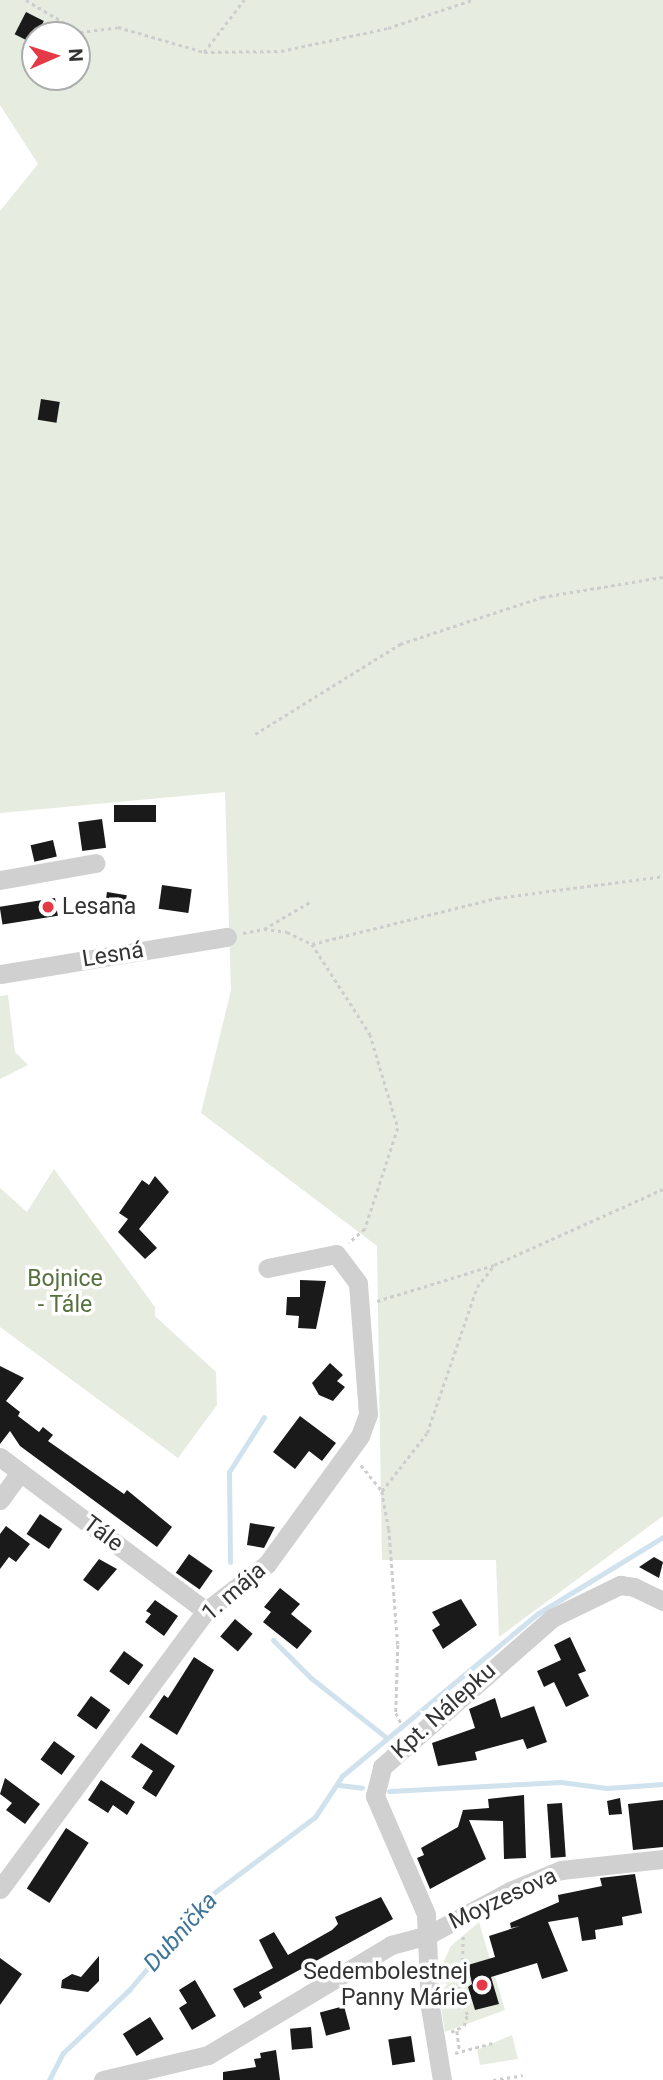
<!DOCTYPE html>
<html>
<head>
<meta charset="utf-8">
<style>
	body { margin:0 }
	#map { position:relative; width:663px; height:2080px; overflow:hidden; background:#fff; font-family:Roboto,sans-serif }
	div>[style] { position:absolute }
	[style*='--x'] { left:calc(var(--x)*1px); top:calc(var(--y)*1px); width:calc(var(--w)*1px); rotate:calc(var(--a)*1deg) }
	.green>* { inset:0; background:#e6ecdf }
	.stream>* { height:5px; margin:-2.5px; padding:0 2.5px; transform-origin:2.5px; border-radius:2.5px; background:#cfe2ee }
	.building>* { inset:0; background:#1a1a1a; transform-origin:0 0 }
	.path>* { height:2.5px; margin-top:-1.25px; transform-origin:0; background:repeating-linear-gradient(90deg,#cdcdcd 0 3.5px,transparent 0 7px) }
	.minor>* { height:19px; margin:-9.5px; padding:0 9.5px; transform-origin:9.5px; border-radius:9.5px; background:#d0d0d0 }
	.dots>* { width:19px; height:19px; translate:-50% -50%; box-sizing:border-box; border:4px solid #fff; border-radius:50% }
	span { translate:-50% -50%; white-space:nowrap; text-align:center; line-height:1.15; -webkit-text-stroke:7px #fff; paint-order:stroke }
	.poi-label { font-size:23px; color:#333 }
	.left { translate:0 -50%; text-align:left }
	.right { translate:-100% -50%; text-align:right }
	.street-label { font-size:23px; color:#333 }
	.park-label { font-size:23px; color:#56703f }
	.water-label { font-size:24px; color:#3f7597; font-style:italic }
	.north { position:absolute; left:21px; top:21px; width:70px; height:70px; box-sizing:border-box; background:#fff; border:2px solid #adadad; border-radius:50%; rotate:87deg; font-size:19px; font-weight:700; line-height:28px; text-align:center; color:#333 }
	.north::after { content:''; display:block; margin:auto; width:24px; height:32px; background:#e63946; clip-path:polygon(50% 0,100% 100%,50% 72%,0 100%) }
</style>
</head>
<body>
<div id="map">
	<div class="green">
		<div style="clip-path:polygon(evenodd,0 0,663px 0,663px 1516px,499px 1637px,496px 1560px,382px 1560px,377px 1246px,201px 1113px,231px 990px,225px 792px,0 813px,0 211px,38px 164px,0 105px,0 0,35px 35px,77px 35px,77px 77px,35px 77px,35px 35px)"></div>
		<div style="clip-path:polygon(8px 995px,15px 1052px,28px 1065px,0 1079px,0 996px)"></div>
		<div style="clip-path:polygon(54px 1169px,155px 1307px,155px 1316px,216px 1372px,217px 1405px,178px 1458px,0 1327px,0 1188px,27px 1212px)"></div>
		<div style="clip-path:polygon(479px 1922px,505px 2010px,445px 2032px,439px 1994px,443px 1963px,451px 1946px)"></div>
		<div style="clip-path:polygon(512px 2035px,518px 2059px,480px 2065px,477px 2050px)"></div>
	</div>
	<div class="stream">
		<div style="--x:230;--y:1562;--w:90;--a:-90.6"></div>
		<div style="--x:229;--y:1472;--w:65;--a:-57.5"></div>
		<div style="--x:273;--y:1640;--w:54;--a:45"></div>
		<div style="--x:311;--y:1678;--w:97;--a:38.3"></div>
		<div style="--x:339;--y:1785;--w:23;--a:7"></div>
		<div style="--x:389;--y:1791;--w:172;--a:-3"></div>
		<div style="--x:561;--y:1782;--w:46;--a:7.4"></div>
		<div style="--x:607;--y:1788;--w:56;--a:-4.1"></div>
		<div style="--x:49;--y:2080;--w:30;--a:-63"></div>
		<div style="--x:63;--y:2053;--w:91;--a:-43.7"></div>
		<div style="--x:129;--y:1990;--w:121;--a:-49.7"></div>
		<div style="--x:207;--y:1898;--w:135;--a:-36.9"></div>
		<div style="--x:315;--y:1817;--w:49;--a:-56.6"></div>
		<div style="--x:342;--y:1776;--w:254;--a:-39.7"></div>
		<div style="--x:537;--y:1614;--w:148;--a:-31.4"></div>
	</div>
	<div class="building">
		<div style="left:26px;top:12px;width:20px;height:25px;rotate:27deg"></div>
		<div style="left:41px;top:399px;width:19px;height:21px;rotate:9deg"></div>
		<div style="left:156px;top:805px;width:17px;height:42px;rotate:90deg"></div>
		<div style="left:102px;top:819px;width:29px;height:24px;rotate:82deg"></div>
		<div style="left:53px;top:840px;width:17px;height:23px;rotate:77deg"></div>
		<div style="left:162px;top:885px;width:30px;height:24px;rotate:8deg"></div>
		<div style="left:107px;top:892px;width:20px;height:18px;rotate:9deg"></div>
		<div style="left:55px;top:898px;width:18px;height:56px;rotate:81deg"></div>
		<div style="clip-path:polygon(155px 1176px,169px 1192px,139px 1229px,157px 1248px,145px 1259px,118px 1232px,128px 1219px,119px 1213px,142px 1180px,149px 1185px)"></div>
		<div style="clip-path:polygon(300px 1280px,326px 1281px,316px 1329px,298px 1328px,299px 1316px,286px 1315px,287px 1297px,300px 1297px)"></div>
		<div style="clip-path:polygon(330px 1363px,343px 1375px,337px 1381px,345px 1387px,333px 1401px,319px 1395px,312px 1383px)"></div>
		<div style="clip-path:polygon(0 1366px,24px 1378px,6px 1401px,20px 1412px,18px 1416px,39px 1432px,43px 1427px,53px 1435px,48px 1441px,124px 1494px,127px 1490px,172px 1527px,157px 1547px,20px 1446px,10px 1431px,0 1444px)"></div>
		<div style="clip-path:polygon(300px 1416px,336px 1443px,322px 1461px,309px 1451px,295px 1469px,273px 1452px)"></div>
		<div style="left:40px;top:1514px;width:27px;height:24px;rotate:34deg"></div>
		<div style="clip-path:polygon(250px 1523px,275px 1527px,264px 1548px,247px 1545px)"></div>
		<div style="clip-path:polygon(6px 1526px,30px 1544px,16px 1562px,9px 1557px,0 1569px,0 1534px)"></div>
		<div style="left:189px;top:1554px;width:29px;height:23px;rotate:35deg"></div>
		<div style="clip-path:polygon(654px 1557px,663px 1562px,659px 1578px,639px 1567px)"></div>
		<div style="clip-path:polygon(99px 1559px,117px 1569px,98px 1591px,83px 1580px)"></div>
		<div style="clip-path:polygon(280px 1588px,300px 1604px,291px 1614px,312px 1631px,297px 1649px,263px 1622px,271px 1612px,264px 1607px)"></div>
		<div style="clip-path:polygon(461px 1599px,477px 1625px,443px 1649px,432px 1630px,440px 1625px,432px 1612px)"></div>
		<div style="clip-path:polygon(155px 1600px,178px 1616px,164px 1636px,145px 1622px,151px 1614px,146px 1611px)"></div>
		<div style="left:235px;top:1619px;width:23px;height:23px;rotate:40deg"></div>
		<div style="clip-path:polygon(570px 1637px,586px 1671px,578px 1674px,589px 1696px,566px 1707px,554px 1682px,544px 1687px,537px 1671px,561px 1660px,554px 1645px)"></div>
		<div style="left:124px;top:1651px;width:24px;height:25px;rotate:36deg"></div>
		<div style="clip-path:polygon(194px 1657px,214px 1670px,177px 1735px,149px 1717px,164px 1695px,168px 1698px)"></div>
		<div style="left:91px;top:1696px;width:24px;height:24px;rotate:36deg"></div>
		<div style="clip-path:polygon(495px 1698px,501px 1718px,534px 1706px,547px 1742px,527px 1749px,523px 1739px,475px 1752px,477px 1760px,438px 1766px,432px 1743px,475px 1728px,469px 1709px)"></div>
		<div style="left:54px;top:1741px;width:26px;height:23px;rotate:36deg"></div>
		<div style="clip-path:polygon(141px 1743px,175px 1766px,156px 1797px,142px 1788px,153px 1771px,131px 1757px)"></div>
		<div style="clip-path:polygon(5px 1778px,40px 1804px,25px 1824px,6px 1810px,12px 1803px,0 1794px)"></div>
		<div style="clip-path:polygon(101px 1780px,135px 1802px,127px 1815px,113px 1805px,108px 1813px,88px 1800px)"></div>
		<div style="clip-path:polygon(524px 1795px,526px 1858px,504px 1859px,503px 1821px,469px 1820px,486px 1859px,430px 1889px,417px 1858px,424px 1855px,421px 1848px,458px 1827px,463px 1810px,489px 1808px,488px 1799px)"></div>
		<div style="clip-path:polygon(620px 1798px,622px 1814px,609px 1815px,607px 1801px)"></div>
		<div style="clip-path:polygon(663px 1800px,663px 1847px,633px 1850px,628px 1804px)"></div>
		<div style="left:562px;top:1803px;width:54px;height:15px;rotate:86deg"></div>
		<div style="left:66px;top:1828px;width:27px;height:72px;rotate:33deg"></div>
		<div style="clip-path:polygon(635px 1874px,642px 1913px,622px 1917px,623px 1925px,595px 1930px,596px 1939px,582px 1941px,578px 1917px,548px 1922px,568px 1971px,542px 1979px,537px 1963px,491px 1977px,499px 2004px,475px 2010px,468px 1987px,472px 1984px,468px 1965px,495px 1957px,489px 1936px,520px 1926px,511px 1928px,510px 1923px,559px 1902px,558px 1895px,602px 1886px,600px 1878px)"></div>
		<div style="clip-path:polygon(381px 1897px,393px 1919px,259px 1992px,262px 1998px,244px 2008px,233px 1989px,273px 1968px,259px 1940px,274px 1932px,288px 1955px,332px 1930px,338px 1924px,335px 1917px)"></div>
		<div style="clip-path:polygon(99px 1956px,99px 1981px,88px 1992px,61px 1988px,62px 1980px,72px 1974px,81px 1977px)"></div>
		<div style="clip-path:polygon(0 1958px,22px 1974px,0 2005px)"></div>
		<div style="clip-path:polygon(195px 1980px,216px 2016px,192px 2030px,179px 2008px,187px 2003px,179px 1990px)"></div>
		<div style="left:344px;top:2006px;width:24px;height:25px;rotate:75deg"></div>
		<div style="left:150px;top:2017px;width:26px;height:32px;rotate:58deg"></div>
		<div style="left:311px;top:2027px;width:21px;height:21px;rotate:85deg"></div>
		<div style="left:411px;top:2036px;width:26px;height:23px;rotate:81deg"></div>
		<div style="clip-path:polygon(276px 2050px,280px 2080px,223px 2080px,223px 2072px,256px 2067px,254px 2059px,261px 2058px,260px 2053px)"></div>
	</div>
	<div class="path">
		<div style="--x:26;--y:0;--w:63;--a:30.7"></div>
		<div style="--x:80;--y:32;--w:38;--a:-7"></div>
		<div style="--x:118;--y:27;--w:90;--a:16.2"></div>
		<div style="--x:204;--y:52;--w:77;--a:-0.7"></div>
		<div style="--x:281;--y:51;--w:109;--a:-12.1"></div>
		<div style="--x:388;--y:28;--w:89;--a:-18.4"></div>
		<div style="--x:204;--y:52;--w:66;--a:-52.4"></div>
		<div style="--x:255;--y:734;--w:171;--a:-31.8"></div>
		<div style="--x:400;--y:644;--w:150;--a:-18.3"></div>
		<div style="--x:542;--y:597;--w:123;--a:-9.4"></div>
		<div style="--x:264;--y:929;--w:53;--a:-30.4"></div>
		<div style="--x:243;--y:933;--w:21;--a:-11"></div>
		<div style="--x:264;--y:929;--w:23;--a:7"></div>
		<div style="--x:287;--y:932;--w:28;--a:26"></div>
		<div style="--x:312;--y:944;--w:191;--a:-14"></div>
		<div style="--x:497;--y:898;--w:167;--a:-7.5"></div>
		<div style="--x:312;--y:944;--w:107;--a:57.2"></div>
		<div style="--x:370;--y:1034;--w:98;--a:73.4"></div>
		<div style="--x:398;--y:1128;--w:106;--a:108.1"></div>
		<div style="--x:365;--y:1229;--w:21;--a:139"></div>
		<div style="--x:377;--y:1301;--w:122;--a:-17.1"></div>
		<div style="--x:494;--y:1265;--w:185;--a:-24.2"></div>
		<div style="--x:361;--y:1465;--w:33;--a:51"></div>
		<div style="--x:382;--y:1491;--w:39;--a:80"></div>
		<div style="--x:389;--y:1529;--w:116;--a:85.6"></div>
		<div style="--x:398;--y:1645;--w:68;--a:91.7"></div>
		<div style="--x:396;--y:1713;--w:13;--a:63"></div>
		<div style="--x:382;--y:1491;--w:73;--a:-52.2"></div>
		<div style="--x:427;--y:1433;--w:154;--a:-71.1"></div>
		<div style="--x:477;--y:1287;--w:28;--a:-52"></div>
		<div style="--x:462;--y:1975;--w:40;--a:-88.6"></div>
		<div style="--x:446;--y:1981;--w:25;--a:-21"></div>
		<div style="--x:457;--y:2031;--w:21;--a:82"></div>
		<div style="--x:451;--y:2032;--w:14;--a:-25"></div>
		<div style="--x:464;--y:2026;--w:11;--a:-75"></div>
		<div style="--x:467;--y:2015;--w:31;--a:-105"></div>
		<div style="--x:459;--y:1985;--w:11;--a:-22"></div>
		<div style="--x:469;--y:1981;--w:8;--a:-104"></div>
		<div style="--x:455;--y:2053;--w:39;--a:-15"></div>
		<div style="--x:493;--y:2080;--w:30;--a:-9"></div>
	</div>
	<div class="minor">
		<div style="--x:0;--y:880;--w:97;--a:-10.1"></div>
		<div style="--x:0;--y:974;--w:230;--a:-9.3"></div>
		<div style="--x:0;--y:1457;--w:257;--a:36.8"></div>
		<div style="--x:0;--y:1500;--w:34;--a:-54"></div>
		<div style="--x:0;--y:1889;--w:346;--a:-53.5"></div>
		<div style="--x:206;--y:1611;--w:77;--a:-37.6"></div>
		<div style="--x:267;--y:1564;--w:158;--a:-54"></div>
		<div style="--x:360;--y:1436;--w:23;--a:-70"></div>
		<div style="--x:368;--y:1414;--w:131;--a:-94.4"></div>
		<div style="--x:358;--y:1283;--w:36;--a:-127"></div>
		<div style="--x:336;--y:1254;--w:70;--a:168.5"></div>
		<div style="--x:103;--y:2080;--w:108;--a:-13.4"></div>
		<div style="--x:208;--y:2055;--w:214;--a:-31"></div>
		<div style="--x:391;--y:1945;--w:38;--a:-15"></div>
		<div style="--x:428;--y:1935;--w:93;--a:-28.2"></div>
		<div style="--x:510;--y:1891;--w:55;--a:-22.4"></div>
		<div style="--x:561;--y:1870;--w:103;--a:-6.2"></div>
		<div style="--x:442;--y:2080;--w:74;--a:-99.3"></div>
		<div style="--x:430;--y:2007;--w:93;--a:-92.5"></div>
		<div style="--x:426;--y:1914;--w:129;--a:-113.4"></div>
		<div style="--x:375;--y:1796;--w:30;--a:-76"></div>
		<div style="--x:382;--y:1767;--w:226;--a:-41.2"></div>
		<div style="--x:552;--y:1618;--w:76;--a:-25.9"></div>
		<div style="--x:620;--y:1585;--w:14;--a:8"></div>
		<div style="--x:634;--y:1587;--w:32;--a:26"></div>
	</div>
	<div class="dots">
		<div style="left:48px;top:907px;background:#e63946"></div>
		<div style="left:482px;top:1985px;background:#e63946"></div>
	</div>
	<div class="poi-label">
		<span class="left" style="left:62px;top:907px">Lesana</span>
		<span class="right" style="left:468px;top:1985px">Sedembolestnej<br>Panny Márie</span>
	</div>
	<div class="street-label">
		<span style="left:113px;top:955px;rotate:-9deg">Lesná</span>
		<span style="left:103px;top:1534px;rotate:37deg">Tále</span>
		<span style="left:234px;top:1592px;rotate:-41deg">1. mája</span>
		<span style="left:444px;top:1711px;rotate:-42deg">Kpt. Nálepku</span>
		<span style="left:503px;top:1899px;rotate:-25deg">Moyzesova</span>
	</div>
	<div class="park-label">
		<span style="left:65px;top:1292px">Bojnice<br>- Tále</span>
	</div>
	<div class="water-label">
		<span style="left:181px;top:1932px;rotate:-48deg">Dubnička</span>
	</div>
	<div class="north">N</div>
</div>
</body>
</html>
